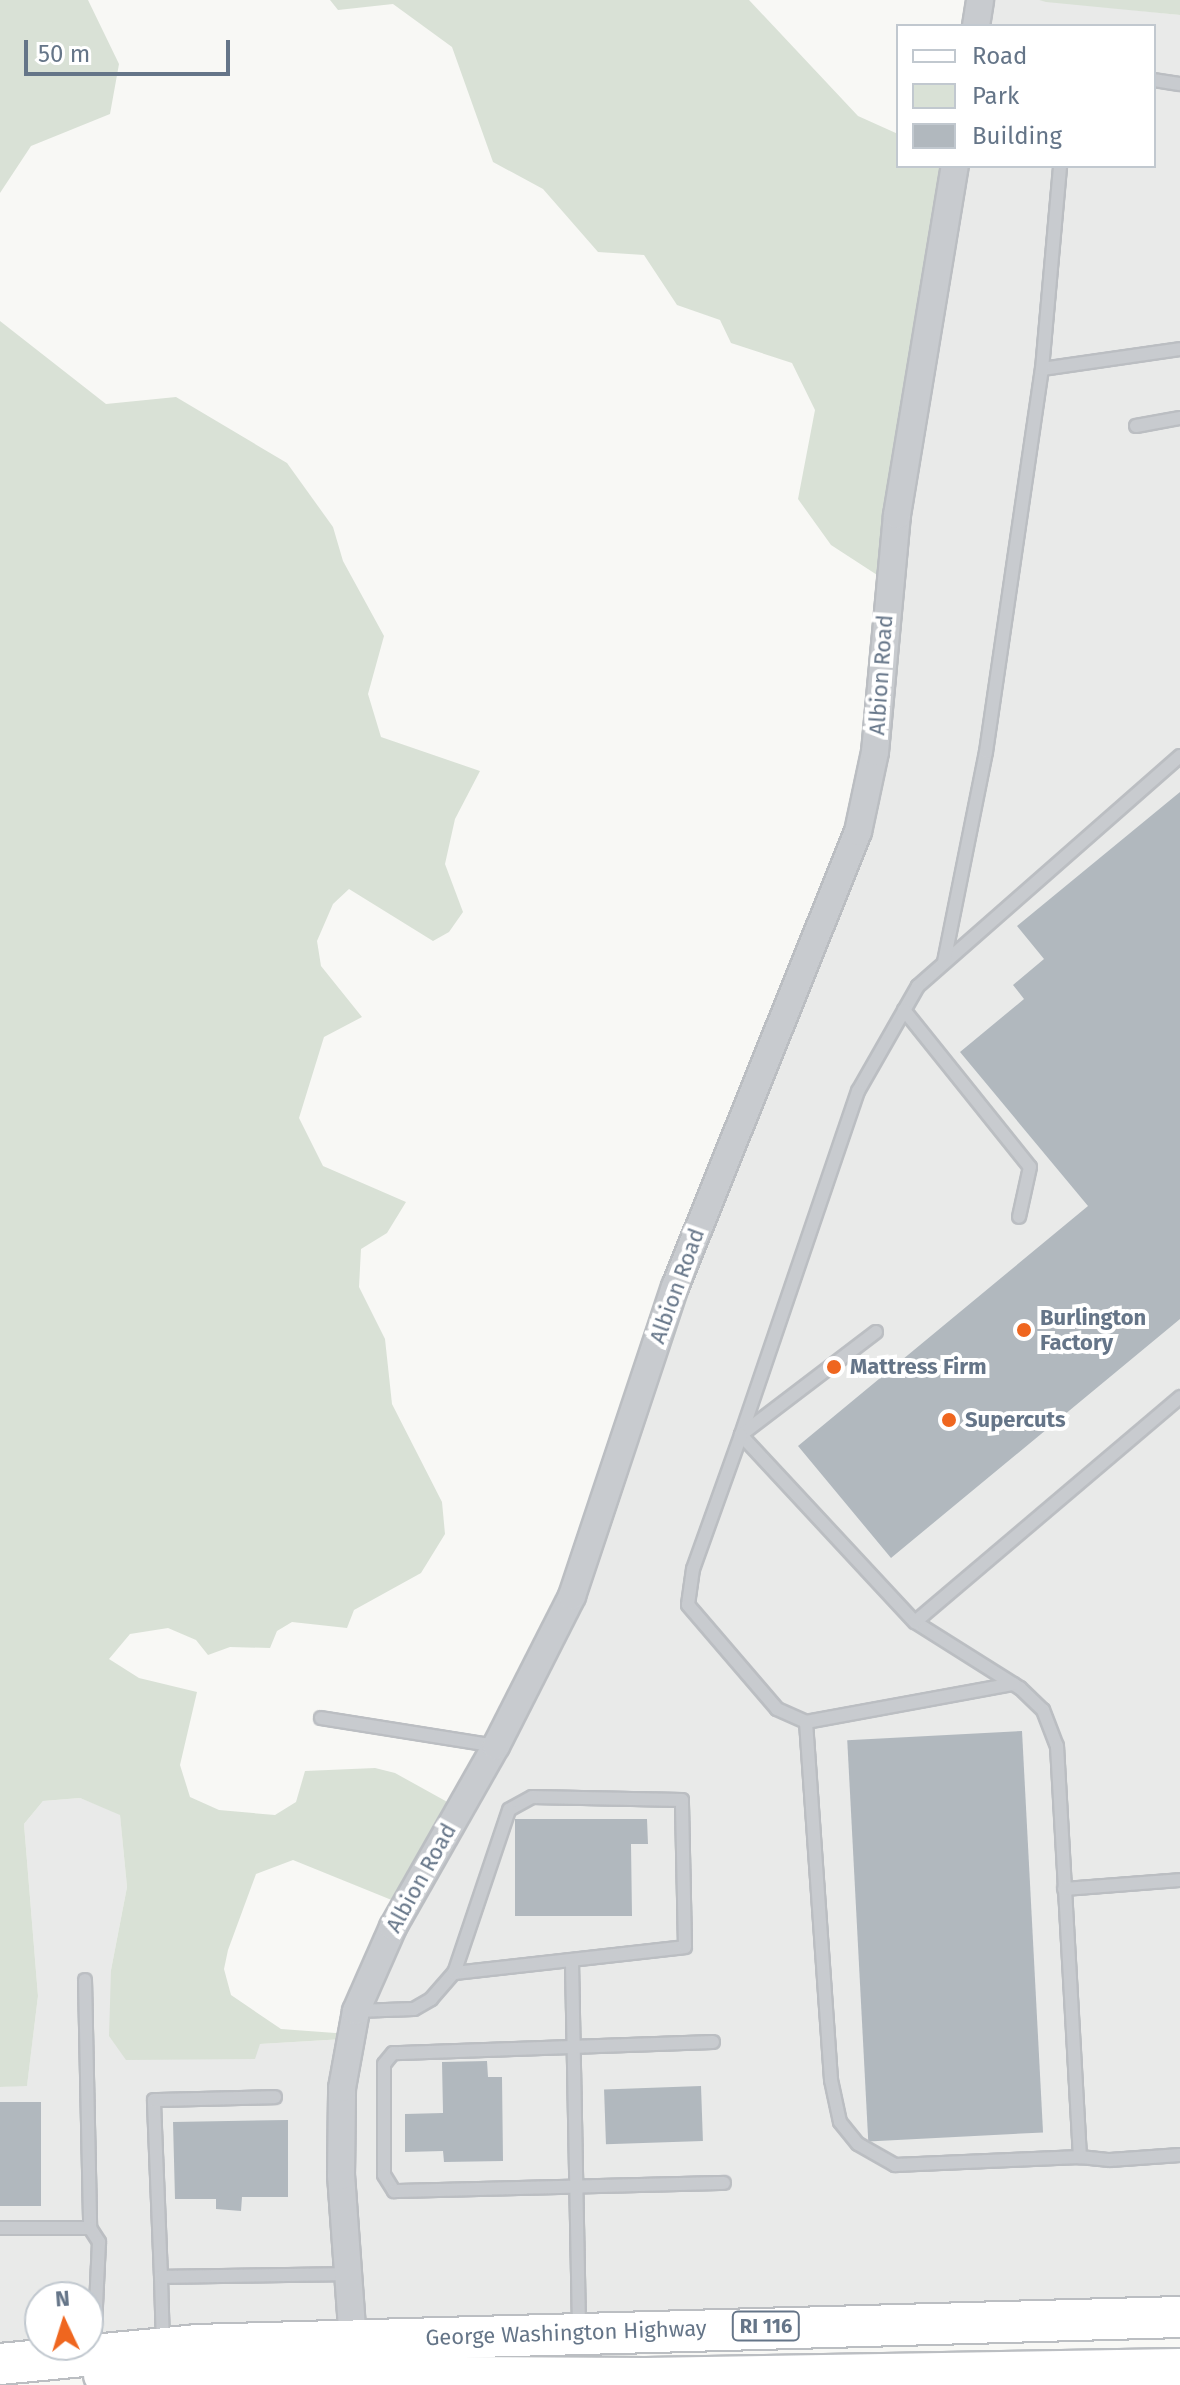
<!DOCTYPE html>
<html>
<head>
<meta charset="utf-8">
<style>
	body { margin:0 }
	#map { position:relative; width:1180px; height:2385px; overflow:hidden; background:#f8f8f5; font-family:"Fira Sans",sans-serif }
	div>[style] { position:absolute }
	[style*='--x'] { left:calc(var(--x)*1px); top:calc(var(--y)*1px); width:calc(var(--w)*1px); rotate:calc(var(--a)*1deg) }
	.built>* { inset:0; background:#e9eae9 }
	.green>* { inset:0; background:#d9e1d6 }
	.building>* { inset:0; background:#b1b8be; transform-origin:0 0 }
	.roads { filter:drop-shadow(2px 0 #bbbec2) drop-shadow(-2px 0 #bbbec2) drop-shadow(0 2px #bbbec2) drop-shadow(0 -2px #bbbec2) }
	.lane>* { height:12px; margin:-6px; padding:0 6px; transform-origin:6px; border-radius:6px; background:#c8cbcf }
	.street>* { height:26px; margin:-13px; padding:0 13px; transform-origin:13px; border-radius:13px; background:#c8cbcf }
	.primary>* { height:40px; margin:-20px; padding:0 20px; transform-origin:20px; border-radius:20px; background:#fff }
	.dots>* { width:22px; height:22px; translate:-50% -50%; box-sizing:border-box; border:4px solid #fff; border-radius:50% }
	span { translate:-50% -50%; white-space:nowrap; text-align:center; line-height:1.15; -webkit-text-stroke:8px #fff; paint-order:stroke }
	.shield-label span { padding:2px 6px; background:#fff; border:2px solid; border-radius:6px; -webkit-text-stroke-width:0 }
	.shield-label { font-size:20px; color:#657588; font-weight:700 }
	.street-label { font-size:22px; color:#657588 }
	.poi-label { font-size:22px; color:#657588; font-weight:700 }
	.left { translate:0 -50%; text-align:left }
	.legend { position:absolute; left:896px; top:24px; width:260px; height:144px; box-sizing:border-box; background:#fff; border:2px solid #c1c8cf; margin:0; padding:10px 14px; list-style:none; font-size:24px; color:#657588 }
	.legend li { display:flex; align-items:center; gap:16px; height:40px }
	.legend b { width:40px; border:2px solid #c1c8cf }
	.north { position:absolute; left:24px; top:2281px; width:80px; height:80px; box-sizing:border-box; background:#fff; border:2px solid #c1c8cf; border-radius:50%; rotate:356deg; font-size:22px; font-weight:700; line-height:32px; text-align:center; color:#657588 }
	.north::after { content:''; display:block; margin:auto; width:28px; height:36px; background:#ef661f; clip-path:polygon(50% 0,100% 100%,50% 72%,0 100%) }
	.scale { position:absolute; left:24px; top:40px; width:206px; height:36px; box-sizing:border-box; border:4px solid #657588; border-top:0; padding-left:10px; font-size:24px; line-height:28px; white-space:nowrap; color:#657588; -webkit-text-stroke:6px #fff; paint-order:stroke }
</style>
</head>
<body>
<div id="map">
	<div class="built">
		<div style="clip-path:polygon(evenodd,984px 0,1039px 0,1180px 15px,1180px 2324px,0 2366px,0 2087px,27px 2085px,38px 1996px,24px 1824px,43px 1801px,80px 1798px,120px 1814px,127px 1887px,111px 1970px,260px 2044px,344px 2039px,527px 1696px,875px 791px,884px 676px,959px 166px,1154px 166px,1154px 26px,977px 26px,984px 0,40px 2297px,88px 2297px,88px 2345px,40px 2345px,40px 2297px)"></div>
	</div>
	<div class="green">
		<div style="clip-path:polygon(0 0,88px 0,119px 64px,110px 114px,31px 146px,0 193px)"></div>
		<div style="clip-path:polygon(330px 0,749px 0,858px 116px,898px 134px,898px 166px,959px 166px,891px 584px,831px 545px,798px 499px,815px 410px,792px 363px,731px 343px,720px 320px,677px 305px,644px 255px,598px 252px,543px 189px,493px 162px,452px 47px,393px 4px,338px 10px)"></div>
		<div style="clip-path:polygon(1039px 0,1180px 0,1180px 15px,1046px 2px)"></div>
		<div style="clip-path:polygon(0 321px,106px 404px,176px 397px,287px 463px,333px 527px,343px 561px,384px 636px,368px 694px,381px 737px,480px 771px,455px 819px,445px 864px,463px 912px,449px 932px,433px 941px,349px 889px,333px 904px,317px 941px,321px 966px,362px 1017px,324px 1037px,299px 1118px,323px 1166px,406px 1202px,387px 1233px,361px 1249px,359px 1287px,385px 1339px,392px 1404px,442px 1502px,445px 1534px,421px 1573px,354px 1610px,347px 1628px,292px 1622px,277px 1631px,270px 1648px,230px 1647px,208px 1655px,196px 1640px,168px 1628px,130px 1634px,109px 1659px,139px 1678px,197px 1692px,180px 1765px,190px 1797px,219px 1810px,275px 1815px,296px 1802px,305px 1771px,375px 1768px,395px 1773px,460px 1809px,399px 1903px,293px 1860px,256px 1874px,228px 1950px,224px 1969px,231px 1995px,281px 2029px,349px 2034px,344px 2039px,260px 2044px,255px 2059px,126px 2060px,109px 2036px,111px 1970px,127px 1887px,120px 1815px,80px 1798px,43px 1801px,24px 1824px,38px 1996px,27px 2086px,0 2087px)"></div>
	</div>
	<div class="building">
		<div style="clip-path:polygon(1180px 792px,1180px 1319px,891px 1558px,798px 1446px,1088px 1206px,960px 1052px,1024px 999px,1013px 985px,1044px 959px,1017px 926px)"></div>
		<div style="left:1022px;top:1731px;width:402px;height:175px;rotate:87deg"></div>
		<div style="clip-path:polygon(515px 1819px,647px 1819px,648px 1844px,631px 1844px,632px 1916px,515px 1916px)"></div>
		<div style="clip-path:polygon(487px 2061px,488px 2077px,502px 2077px,503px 2161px,444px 2162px,443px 2151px,405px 2152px,405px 2114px,443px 2113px,442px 2062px)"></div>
		<div style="left:701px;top:2086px;width:55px;height:97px;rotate:88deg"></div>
		<div style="left:0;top:2102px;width:41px;height:104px"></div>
		<div style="clip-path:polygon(288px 2120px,288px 2197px,242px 2197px,241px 2211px,216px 2209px,216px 2199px,175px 2199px,173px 2122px)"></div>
	</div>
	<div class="roads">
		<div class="lane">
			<div style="--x:1154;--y:80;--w:26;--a:9"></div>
			<div style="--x:1042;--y:369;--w:139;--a:-8.2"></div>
			<div style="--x:1136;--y:426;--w:45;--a:-10.3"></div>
			<div style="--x:1180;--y:756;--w:349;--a:138.7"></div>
			<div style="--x:918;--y:986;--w:121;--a:119.7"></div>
			<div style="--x:858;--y:1091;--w:363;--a:108.8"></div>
			<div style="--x:741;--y:1435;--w:255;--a:47.1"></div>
			<div style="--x:915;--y:1622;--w:124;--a:32.2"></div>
			<div style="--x:1020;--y:1688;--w:32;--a:44"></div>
			<div style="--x:1043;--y:1710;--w:39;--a:69"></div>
			<div style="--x:1057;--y:1746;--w:412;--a:86.8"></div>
			<div style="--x:1080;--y:2157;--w:30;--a:6"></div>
			<div style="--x:1110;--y:2160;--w:70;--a:-4.1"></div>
			<div style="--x:944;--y:962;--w:214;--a:-78.7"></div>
			<div style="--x:986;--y:752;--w:387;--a:-81.7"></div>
			<div style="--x:1042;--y:369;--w:204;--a:-84.9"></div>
			<div style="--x:904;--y:1010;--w:201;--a:51.3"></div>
			<div style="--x:1030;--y:1167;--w:51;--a:102.4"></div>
			<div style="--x:876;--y:1332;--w:170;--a:142.7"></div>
			<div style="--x:741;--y:1435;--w:142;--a:109.7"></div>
			<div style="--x:693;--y:1569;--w:36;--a:98"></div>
			<div style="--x:688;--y:1605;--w:137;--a:49.4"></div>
			<div style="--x:777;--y:1709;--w:32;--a:24"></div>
			<div style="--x:806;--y:1722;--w:211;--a:-10.4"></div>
			<div style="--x:915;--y:1622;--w:348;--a:-40.3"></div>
			<div style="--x:321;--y:1718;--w:177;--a:9.1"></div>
			<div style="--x:806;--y:1722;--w:359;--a:86"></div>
			<div style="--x:831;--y:2080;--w:43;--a:77.9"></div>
			<div style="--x:840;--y:2122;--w:28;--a:51"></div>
			<div style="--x:858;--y:2144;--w:43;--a:29.6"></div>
			<div style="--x:895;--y:2165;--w:185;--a:-2.5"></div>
			<div style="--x:1064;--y:1889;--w:116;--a:-4.4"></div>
			<div style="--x:572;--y:1962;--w:367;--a:88.9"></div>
			<div style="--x:85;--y:1980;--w:248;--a:88.8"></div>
			<div style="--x:356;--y:2011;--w:58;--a:-2"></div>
			<div style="--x:414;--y:2009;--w:20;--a:-30"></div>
			<div style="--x:431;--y:1999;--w:35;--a:-49"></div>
			<div style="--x:454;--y:1973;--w:232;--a:-6.4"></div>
			<div style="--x:685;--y:1947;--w:147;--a:-91.2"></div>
			<div style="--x:682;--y:1800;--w:150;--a:-178.9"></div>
			<div style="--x:532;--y:1797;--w:26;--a:151"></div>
			<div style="--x:509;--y:1810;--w:172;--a:108.6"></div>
			<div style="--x:713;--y:2042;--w:320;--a:178"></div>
			<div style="--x:393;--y:2053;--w:14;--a:129"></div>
			<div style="--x:384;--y:2064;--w:111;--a:90"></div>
			<div style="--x:384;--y:2175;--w:19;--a:58"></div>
			<div style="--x:394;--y:2191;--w:330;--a:-1.4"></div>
			<div style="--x:0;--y:2228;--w:90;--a:0"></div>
			<div style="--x:90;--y:2228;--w:17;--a:57"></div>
			<div style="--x:99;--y:2242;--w:106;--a:92.7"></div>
			<div style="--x:161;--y:2277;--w:177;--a:-92.3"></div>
			<div style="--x:154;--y:2100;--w:121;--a:-1.4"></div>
			<div style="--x:163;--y:2345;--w:68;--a:-91.7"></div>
			<div style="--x:161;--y:2277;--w:186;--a:-0.9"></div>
		</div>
		<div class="street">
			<div style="--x:976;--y:26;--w:26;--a:-81"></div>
			<div style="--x:353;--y:2342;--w:166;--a:-94.1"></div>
			<div style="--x:341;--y:2176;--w:88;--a:-89.3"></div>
			<div style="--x:342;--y:2088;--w:78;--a:-79.7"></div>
			<div style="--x:356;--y:2011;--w:92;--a:-66.2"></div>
			<div style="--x:393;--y:1927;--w:208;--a:-60.4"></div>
			<div style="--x:496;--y:1746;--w:168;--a:-63.1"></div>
			<div style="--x:572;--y:1596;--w:326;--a:-71.6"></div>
			<div style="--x:675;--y:1287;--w:490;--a:-68.1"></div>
			<div style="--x:858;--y:832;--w:82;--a:-78"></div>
			<div style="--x:875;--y:752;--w:238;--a:-84.7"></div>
			<div style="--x:897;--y:515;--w:354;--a:-80.6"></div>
		</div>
		<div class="primary">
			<div style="--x:0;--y:2364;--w:197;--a:-5.5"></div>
			<div style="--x:196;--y:2345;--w:984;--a:-1.63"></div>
			<div style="--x:104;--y:2375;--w:542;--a:0.32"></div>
			<div style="--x:646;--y:2378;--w:534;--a:-0.97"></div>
		</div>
	</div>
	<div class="dots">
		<div style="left:1024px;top:1330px;background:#ef661f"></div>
		<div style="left:834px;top:1367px;background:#ef661f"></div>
		<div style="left:949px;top:1420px;background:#ef661f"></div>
	</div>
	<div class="shield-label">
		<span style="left:766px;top:2326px">RI 116</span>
	</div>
	<div class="street-label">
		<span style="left:881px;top:675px;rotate:-86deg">Albion Road</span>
		<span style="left:677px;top:1286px;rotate:-70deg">Albion Road</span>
		<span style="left:421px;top:1878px;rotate:-61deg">Albion Road</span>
		<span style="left:566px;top:2333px;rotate:-2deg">George Washington Highway</span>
	</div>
	<div class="poi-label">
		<span class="left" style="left:1040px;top:1330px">Burlington<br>Factory</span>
		<span class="left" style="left:850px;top:1367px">Mattress Firm</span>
		<span class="left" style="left:965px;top:1420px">Supercuts</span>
	</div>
	<ul class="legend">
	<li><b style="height:10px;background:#fff"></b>Road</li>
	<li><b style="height:22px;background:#d9e1d6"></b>Park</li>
	<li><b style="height:22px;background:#b1b8be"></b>Building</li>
	</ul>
	<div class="north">N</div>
	<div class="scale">50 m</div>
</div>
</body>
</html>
